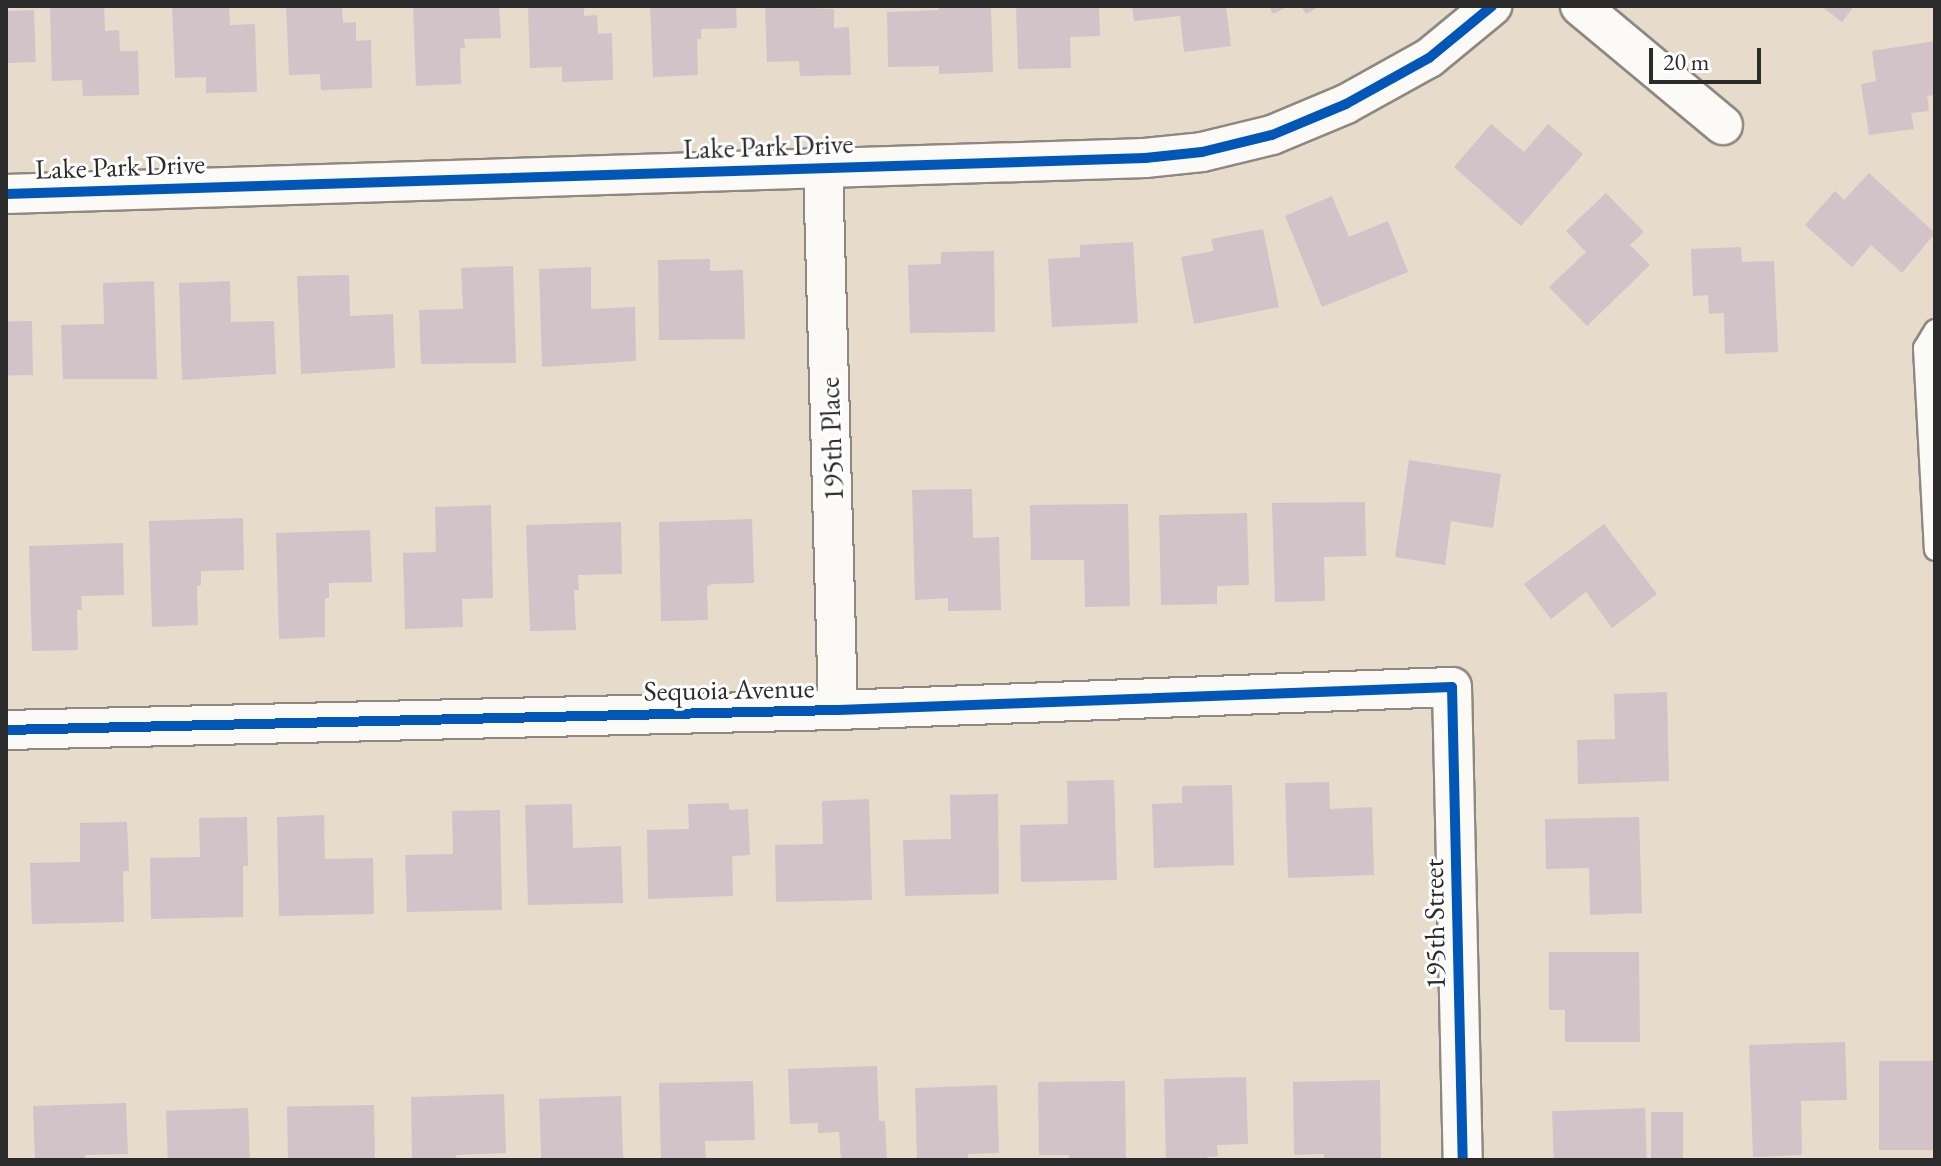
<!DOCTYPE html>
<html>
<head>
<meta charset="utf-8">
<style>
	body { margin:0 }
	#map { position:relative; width:1941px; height:1166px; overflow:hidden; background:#e7dbcb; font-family:"EB Garamond",serif }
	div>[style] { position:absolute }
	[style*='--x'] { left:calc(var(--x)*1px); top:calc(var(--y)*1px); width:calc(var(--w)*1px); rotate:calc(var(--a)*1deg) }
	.building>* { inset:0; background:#d2c3c8; transform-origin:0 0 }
	.roads { filter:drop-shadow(2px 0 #8e8881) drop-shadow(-2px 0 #8e8881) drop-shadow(0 2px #8e8881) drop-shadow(0 -2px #8e8881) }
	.service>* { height:20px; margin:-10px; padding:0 10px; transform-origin:10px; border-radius:10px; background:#fbfaf7 }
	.minor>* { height:38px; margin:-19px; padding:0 19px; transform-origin:19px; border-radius:19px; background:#fbfaf7 }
	.cycleway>* { height:10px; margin:-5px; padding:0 5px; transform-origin:5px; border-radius:5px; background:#0057b8 }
	span { translate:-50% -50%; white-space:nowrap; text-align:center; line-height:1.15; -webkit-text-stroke:6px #fff; paint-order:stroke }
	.street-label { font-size:28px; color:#2b2b2b }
	.frame { position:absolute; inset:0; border:8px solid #2b2b2b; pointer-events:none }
	.scale { position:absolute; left:1649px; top:48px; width:112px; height:36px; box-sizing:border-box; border:4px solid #2b2b2b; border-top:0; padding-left:10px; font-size:24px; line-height:28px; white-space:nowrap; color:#2b2b2b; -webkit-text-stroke:6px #fff; paint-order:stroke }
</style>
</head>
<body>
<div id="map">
	<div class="building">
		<div style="clip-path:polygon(50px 6px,104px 6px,105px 31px,119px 30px,120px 51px,138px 51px,139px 95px,83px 96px,82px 80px,52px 81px)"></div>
		<div style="clip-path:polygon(172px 6px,229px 6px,230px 25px,255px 24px,257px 92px,206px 93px,206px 77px,175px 78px)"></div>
		<div style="clip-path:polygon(286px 6px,342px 6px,343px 23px,356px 22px,356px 41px,371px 40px,372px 88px,321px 90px,320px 74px,289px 75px)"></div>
		<div style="clip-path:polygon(413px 6px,499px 6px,501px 38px,464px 39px,465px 48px,460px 48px,461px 84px,416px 86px)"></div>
		<div style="clip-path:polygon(528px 6px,584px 6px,584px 16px,597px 15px,598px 34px,612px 33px,613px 80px,562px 82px,562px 67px,530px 68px)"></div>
		<div style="clip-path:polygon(650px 6px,736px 6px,737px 28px,701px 29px,701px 39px,697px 39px,698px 75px,653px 77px)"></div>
		<div style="clip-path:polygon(765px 6px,834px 9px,834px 28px,849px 27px,851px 75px,800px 76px,799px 61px,767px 62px)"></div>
		<div style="clip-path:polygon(939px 6px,991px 6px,993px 72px,939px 74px,939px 66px,888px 67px,887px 12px,939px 10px)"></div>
		<div style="clip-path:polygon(1016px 6px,1099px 6px,1100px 36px,1070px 37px,1071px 68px,1018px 69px)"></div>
		<div style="clip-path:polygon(1132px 6px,1226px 6px,1231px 46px,1184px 52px,1180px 16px,1134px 21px)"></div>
		<div style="clip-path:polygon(1269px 6px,1289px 6px,1273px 14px)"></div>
		<div style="clip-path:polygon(1301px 6px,1320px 6px,1306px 14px)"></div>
		<div style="clip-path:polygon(1821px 6px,1854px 6px,1842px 22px)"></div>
		<div style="left:34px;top:10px;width:52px;height:28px;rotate:88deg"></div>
		<div style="clip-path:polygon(1935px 41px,1935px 95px,1927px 96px,1929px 111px,1911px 113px,1914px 129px,1869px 135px,1861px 84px,1876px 81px,1872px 51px)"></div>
		<div style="clip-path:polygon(1491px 124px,1524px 152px,1548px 124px,1583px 154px,1521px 226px,1454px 167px)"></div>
		<div style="clip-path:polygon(1869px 173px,1935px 233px,1902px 273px,1871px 245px,1852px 267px,1805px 225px,1835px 191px,1844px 200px)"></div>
		<div style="clip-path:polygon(1606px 193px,1644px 232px,1630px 245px,1650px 265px,1587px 326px,1549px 287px,1586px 252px,1566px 231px)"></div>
		<div style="clip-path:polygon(1332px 196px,1349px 237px,1388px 221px,1408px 272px,1322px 307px,1285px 216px)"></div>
		<div style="clip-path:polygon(1263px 229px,1279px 307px,1194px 324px,1181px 257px,1214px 251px,1211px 239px)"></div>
		<div style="clip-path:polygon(1133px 242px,1138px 323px,1052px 327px,1048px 259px,1080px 257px,1080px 245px)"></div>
		<div style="clip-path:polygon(1741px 247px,1742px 262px,1774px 261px,1778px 352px,1725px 354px,1724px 313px,1709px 314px,1708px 295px,1693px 296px,1691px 249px)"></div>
		<div style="clip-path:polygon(994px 251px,995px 332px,910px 333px,908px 265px,941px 264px,941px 252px)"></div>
		<div style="clip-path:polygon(710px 259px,710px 271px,743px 270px,745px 339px,659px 340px,658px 260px)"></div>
		<div style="clip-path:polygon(513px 266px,516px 363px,421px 364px,419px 310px,463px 309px,461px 268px)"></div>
		<div style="clip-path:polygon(591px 267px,591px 309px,635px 307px,636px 361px,542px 367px,539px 269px)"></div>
		<div style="clip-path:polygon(349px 275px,350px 316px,393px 314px,395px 368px,301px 374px,297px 276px)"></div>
		<div style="clip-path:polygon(154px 281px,157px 379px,63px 379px,61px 325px,104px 324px,103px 283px)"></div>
		<div style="clip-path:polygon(230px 281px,231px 322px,274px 321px,276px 374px,182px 380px,179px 283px)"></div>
		<div style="left:32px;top:321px;width:54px;height:26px;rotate:89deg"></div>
		<div style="clip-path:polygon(1409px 460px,1501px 474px,1493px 528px,1451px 521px,1445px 565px,1395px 557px)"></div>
		<div style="clip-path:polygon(972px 489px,973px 538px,999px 537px,1001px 610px,948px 611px,948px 598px,915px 600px,912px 490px)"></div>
		<div style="clip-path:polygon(1365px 502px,1366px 556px,1324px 557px,1325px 601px,1275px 602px,1272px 503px)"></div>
		<div style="clip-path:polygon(1128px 504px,1130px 606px,1085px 607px,1084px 560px,1031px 560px,1030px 505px)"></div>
		<div style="clip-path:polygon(491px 505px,493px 598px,462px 599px,463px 627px,405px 629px,403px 553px,436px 552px,435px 507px)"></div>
		<div style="clip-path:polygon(1247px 513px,1249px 585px,1217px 586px,1217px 604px,1161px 605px,1159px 515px)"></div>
		<div style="clip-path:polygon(243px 518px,244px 570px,201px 571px,201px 585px,197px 586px,198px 625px,152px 627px,149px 521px)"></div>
		<div style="clip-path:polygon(752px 519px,754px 583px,712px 584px,707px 587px,708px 620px,661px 621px,659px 522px)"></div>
		<div style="clip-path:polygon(621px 522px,622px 574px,578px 575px,579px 590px,574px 590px,576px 630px,530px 631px,526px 525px)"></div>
		<div style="clip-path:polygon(1604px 524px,1657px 594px,1612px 628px,1586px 592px,1551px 619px,1524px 584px)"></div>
		<div style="clip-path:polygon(370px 530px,372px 582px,329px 583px,329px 598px,325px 598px,325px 637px,279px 639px,276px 533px)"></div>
		<div style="clip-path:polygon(123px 543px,124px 595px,81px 596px,82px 610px,77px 610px,78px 650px,32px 651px,29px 546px)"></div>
		<div style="clip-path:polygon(1667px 692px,1669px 781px,1578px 784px,1577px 740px,1615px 739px,1614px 694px)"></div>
		<div style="clip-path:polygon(1114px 780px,1117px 880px,1021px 882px,1020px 825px,1068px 824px,1067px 781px)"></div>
		<div style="clip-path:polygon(1329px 782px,1330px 809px,1372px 807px,1374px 875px,1288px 878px,1285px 783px)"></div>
		<div style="clip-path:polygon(1232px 785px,1234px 865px,1154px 868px,1152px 804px,1182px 803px,1182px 786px)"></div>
		<div style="clip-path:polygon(998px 794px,999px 894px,905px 896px,903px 840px,951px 839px,950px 795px)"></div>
		<div style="clip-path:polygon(869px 799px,872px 900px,776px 902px,775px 845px,823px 844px,822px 801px)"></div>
		<div style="clip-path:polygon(729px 803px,729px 810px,748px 809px,750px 855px,732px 856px,733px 896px,648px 899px,647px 830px,689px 829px,688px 804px)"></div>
		<div style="clip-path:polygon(572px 804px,573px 848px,621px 846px,623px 903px,528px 905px,525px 805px)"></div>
		<div style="clip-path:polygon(500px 810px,502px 910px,407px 912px,405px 855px,453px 854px,452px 811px)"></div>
		<div style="clip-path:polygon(324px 815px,325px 859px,373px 858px,374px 914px,279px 916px,277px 817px)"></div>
		<div style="clip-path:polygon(247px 817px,248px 866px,243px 866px,243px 917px,151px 919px,150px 858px,200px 857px,199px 818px)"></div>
		<div style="clip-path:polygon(1639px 817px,1642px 913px,1590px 915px,1589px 868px,1546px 869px,1545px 819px)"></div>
		<div style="clip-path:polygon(127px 822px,129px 871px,123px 871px,124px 922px,32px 924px,30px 863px,80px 862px,80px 823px)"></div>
		<div style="clip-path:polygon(1549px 952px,1639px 952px,1640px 1042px,1565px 1042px,1565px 1010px,1549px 1010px)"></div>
		<div style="clip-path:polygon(1845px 1042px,1847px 1100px,1801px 1101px,1802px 1155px,1753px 1157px,1749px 1045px)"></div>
		<div style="left:1935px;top:1061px;width:89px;height:56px;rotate:90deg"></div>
		<div style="clip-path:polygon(877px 1066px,879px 1121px,885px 1121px,887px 1160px,841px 1160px,839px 1132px,818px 1133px,818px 1123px,790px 1124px,788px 1069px)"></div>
		<div style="clip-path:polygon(1246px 1077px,1248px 1144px,1217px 1145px,1218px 1156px,1207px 1157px,1207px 1160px,1166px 1160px,1164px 1079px)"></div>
		<div style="clip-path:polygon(1380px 1080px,1381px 1160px,1324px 1160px,1324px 1154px,1294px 1155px,1293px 1082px)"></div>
		<div style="clip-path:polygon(753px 1081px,755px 1140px,705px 1141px,706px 1160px,661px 1160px,659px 1083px)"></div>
		<div style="clip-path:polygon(1125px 1081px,1126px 1160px,1069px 1160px,1069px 1155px,1039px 1155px,1038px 1082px)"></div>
		<div style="clip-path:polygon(997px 1085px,999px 1153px,968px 1154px,968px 1160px,917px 1160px,915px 1088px)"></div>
		<div style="clip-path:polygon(504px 1094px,506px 1153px,456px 1155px,457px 1160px,412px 1160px,411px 1097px)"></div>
		<div style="left:621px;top:1096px;width:64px;height:82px;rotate:88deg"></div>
		<div style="clip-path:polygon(126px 1103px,128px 1154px,85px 1155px,86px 1160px,35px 1160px,33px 1106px)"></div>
		<div style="left:374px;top:1105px;width:55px;height:87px;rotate:89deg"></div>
		<div style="left:248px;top:1108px;width:52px;height:82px;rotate:88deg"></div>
		<div style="left:1645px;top:1108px;width:52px;height:93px;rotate:88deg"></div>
		<div style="left:1651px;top:1112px;width:32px;height:48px"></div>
	</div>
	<div class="roads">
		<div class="service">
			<div style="--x:1935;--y:330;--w:21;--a:121"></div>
			<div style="--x:1924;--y:348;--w:202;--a:86.9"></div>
		</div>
		<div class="minor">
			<div style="--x:1580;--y:6;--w:186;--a:39.8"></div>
			<div style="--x:823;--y:168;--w:542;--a:88.41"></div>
			<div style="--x:6;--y:194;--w:1140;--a:-1.81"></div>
			<div style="--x:1145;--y:158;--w:57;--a:-6"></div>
			<div style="--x:1202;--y:152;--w:72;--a:-13.7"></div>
			<div style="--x:1272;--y:135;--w:80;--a:-22.7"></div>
			<div style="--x:1346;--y:104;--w:95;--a:-29"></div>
			<div style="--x:1429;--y:58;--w:82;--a:-39.5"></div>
			<div style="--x:6;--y:730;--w:832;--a:-1.38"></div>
			<div style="--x:838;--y:710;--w:614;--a:-2.15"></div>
			<div style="--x:1452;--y:687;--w:473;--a:88.7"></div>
		</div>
	</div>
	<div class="cycleway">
		<div style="--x:6;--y:194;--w:1140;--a:-1.81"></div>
		<div style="--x:1145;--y:158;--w:57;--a:-6"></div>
		<div style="--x:1202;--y:152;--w:72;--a:-13.7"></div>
		<div style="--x:1272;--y:135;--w:80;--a:-22.7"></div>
		<div style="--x:1346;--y:104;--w:95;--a:-29"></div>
		<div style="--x:1429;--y:58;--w:82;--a:-39.5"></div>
		<div style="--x:6;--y:730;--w:832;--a:-1.38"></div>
		<div style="--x:838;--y:710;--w:614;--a:-2.15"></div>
		<div style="--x:1452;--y:687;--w:473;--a:88.7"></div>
	</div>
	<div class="street-label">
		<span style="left:768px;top:146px;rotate:-2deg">Lake Park Drive</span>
		<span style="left:120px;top:166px;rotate:-2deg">Lake Park Drive</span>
		<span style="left:831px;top:439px;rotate:-92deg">195th Place</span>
		<span style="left:729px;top:689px;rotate:-1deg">Sequoia Avenue</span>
		<span style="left:1434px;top:924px;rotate:-91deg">195th Street</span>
	</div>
	<div class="frame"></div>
	<div class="scale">20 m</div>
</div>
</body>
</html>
